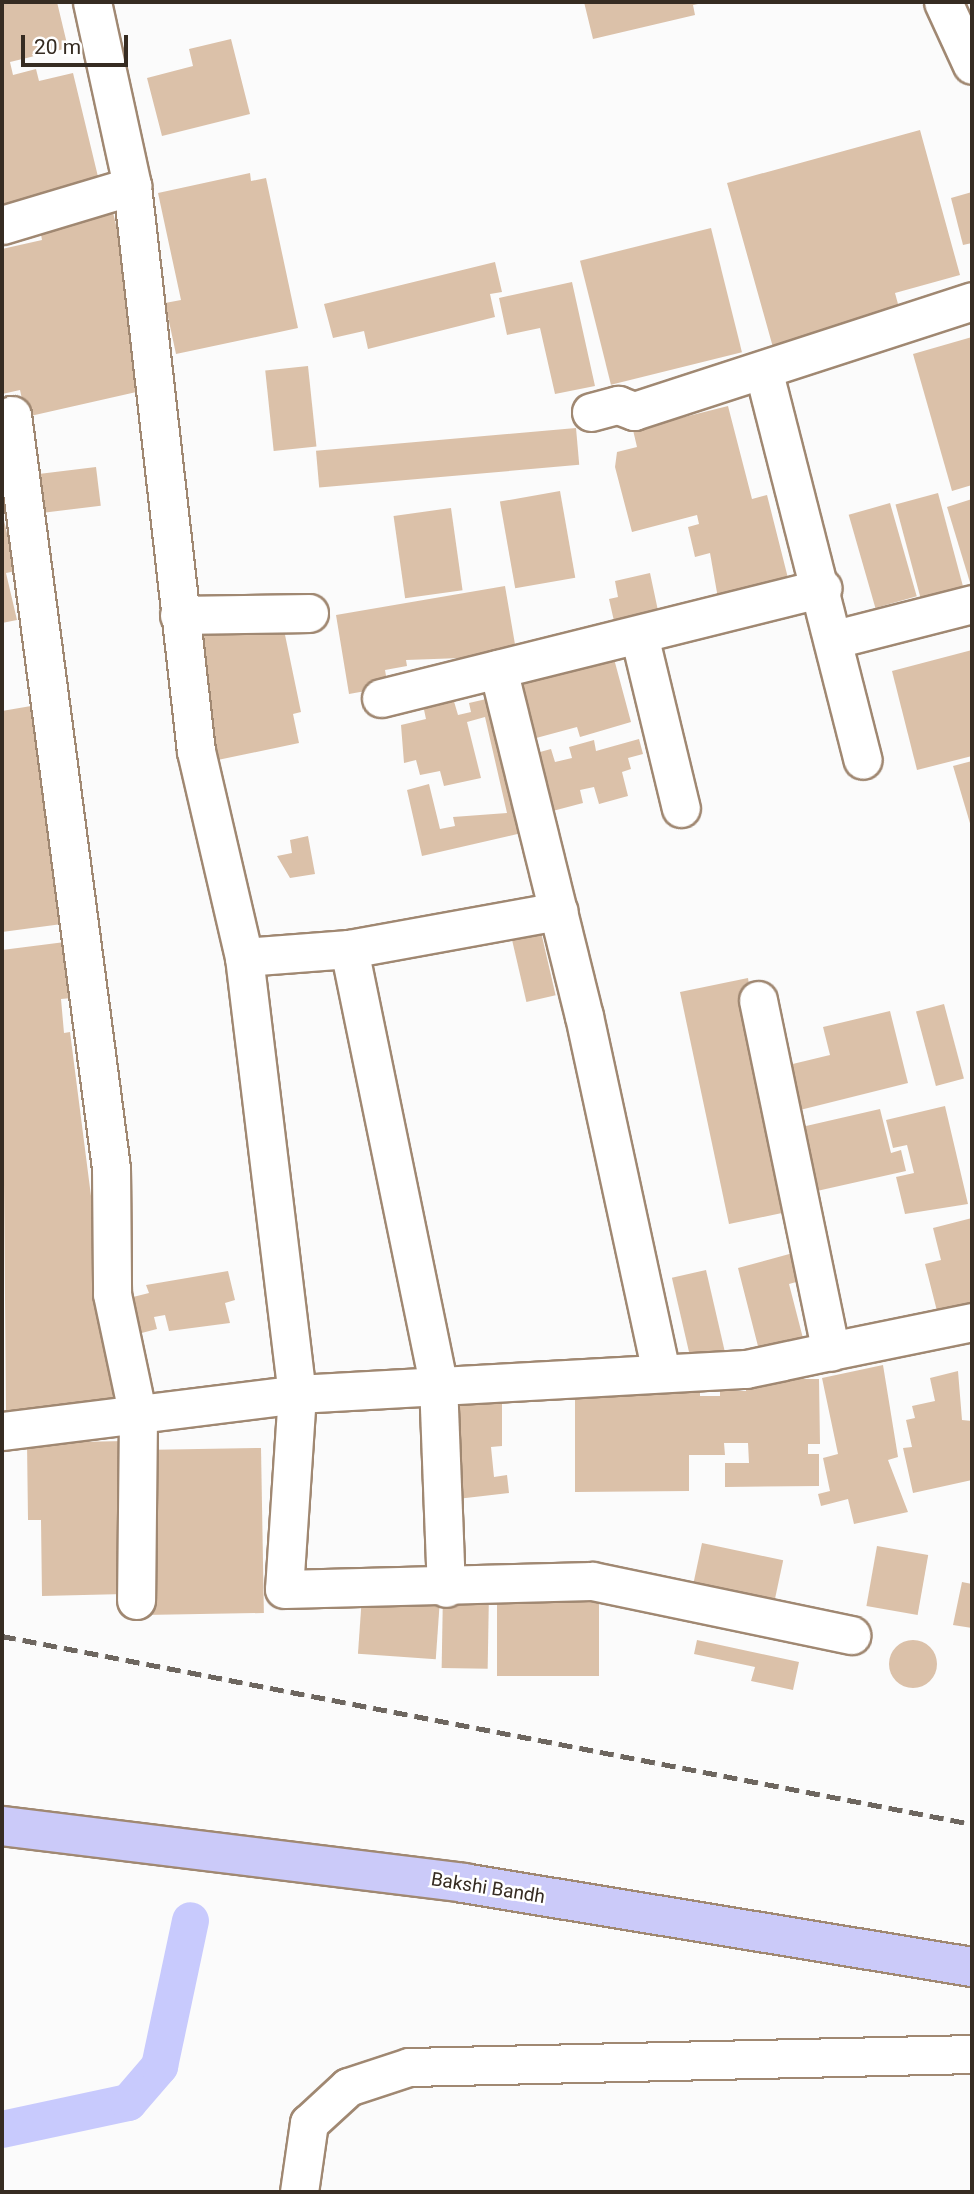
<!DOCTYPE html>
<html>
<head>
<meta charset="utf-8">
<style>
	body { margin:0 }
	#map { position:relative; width:974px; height:2194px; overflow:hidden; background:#fbfbfb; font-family:Roboto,sans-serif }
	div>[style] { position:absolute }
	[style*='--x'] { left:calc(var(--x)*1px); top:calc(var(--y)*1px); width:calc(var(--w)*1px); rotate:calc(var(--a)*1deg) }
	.canal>* { height:37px; margin:-18.5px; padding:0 18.5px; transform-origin:18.5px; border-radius:18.5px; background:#c8cafd }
	.building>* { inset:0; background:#dbc1a9; transform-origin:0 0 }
	.round { border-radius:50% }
	.roads { filter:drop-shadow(2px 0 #a08872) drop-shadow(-2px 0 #a08872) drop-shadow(0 2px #a08872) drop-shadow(0 -2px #a08872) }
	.minor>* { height:37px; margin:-18.5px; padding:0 18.5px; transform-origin:18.5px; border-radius:18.5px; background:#fff }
	.major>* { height:38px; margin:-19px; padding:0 19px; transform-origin:19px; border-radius:19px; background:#cbcaf9 }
	.rail>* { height:5px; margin-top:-2.5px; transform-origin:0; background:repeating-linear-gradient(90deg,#6d665f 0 14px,transparent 0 21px) }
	span { translate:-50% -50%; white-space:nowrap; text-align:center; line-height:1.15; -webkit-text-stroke:5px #fff; paint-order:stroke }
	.street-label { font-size:19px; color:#362c22 }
	.frame { position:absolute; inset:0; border:4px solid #362c22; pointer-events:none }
	.scale { position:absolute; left:21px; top:35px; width:107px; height:32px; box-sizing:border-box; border:4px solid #362c22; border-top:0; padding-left:9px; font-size:21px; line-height:24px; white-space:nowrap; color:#362c22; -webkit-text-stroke:5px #fff; paint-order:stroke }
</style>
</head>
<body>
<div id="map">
	<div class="canal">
		<div style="--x:2;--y:2129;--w:129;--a:-12.1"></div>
		<div style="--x:128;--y:2102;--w:48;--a:-49.3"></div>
		<div style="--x:159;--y:2066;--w:149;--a:-78"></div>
	</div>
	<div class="building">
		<div style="clip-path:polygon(2px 2px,57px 2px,68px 48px,10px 62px,13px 75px,36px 69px,39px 81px,73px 73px,100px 185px,2px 210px)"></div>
		<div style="clip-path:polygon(584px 2px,703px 2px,703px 3px,693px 5px,695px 15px,593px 39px)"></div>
		<div style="clip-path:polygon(231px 39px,250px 114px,162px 136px,147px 78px,193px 66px,189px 49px)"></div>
		<div style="clip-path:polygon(920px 130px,960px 275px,895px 293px,901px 315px,774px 351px,727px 183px)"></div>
		<div style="clip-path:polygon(250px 173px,251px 181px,266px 178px,298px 328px,176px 354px,165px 303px,181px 300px,158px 193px)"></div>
		<div style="clip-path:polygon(972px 192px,972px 243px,963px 245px,951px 198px)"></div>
		<div style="clip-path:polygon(113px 212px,154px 388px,26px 417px,20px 390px,2px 394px,2px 249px,42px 240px,40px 229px)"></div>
		<div style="left:711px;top:228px;width:128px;height:135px;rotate:76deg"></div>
		<div style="clip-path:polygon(495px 262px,502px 292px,490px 294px,495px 317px,368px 349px,364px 331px,333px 338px,324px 304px)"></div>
		<div style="clip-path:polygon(572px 282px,595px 386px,555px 394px,540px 328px,507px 335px,499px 298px)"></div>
		<div style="clip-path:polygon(972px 337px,972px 485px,952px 491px,913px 354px)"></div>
		<div style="left:308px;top:366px;width:81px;height:43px;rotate:84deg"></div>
		<div style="clip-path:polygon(728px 406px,752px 499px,767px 495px,790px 586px,719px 604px,710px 553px,695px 557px,688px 527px,699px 524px,697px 515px,632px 532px,615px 467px,617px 452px,637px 447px,633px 430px)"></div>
		<div style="left:576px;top:428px;width:37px;height:261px;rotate:85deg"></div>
		<div style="left:96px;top:467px;width:39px;height:66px;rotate:83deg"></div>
		<div style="left:560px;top:491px;width:88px;height:61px;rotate:80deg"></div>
		<div style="left:938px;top:493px;width:102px;height:44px;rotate:75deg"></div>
		<div style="clip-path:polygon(972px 499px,972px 589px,947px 507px)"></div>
		<div style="left:890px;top:503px;width:97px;height:43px;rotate:74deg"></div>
		<div style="left:451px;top:508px;width:83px;height:58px;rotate:82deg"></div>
		<div style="clip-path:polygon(2px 512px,16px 571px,6px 573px,17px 620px,2px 623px)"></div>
		<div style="clip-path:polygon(650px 573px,660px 620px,616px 630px,609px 599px,618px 597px,615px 581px)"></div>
		<div style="clip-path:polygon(505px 586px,517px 656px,406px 660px,407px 666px,385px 670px,388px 687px,349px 694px,336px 615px)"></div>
		<div style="clip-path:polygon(259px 625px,261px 635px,284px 630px,301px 712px,293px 714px,299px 743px,208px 762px,179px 626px)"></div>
		<div style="clip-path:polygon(972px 650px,972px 756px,917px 770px,892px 671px)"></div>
		<div style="clip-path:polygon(613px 655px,631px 722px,580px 737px,577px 727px,525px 741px,507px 675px)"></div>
		<div style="clip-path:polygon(495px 697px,526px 832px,422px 856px,407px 790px,429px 784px,440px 829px,455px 826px,453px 817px,507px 813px,485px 717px,467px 722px,481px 778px,444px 786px,440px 771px,420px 775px,416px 760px,404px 763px,401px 725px,426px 719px,423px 705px,453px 698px,458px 715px,471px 712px,469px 703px)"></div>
		<div style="clip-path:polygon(31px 706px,62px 924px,2px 932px,2px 711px)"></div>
		<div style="clip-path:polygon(639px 739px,643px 754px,628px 758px,631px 769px,622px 772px,628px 796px,599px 804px,594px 787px,580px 790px,583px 803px,545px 813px,529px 755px,551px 749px,555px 762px,572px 758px,569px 747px,594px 740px,596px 751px)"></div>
		<div style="clip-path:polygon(972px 761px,972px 830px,953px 766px)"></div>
		<div style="clip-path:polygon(308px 836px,315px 874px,290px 878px,277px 856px,292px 853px,290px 840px)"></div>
		<div style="left:541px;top:932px;width:65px;height:30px;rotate:77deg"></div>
		<div style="clip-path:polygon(65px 942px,72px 998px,61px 999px,64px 1033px,70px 1032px,117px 1399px,6px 1413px,2px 950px)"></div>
		<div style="clip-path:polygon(748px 978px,782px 1213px,729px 1224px,680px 992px)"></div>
		<div style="left:944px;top:1004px;width:77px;height:29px;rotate:75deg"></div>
		<div style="clip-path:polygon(890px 1011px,908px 1083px,788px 1113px,776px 1068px,830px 1055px,823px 1027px)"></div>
		<div style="clip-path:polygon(945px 1106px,968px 1204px,905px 1214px,896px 1177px,914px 1173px,907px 1145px,893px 1148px,886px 1120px)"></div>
		<div style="clip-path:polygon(880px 1109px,891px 1153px,901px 1150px,906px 1171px,808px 1193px,793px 1129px)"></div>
		<div style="clip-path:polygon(972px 1218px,972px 1313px,937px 1311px,925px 1264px,941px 1260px,933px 1228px)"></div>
		<div style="clip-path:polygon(793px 1253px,800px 1281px,789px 1284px,805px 1346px,761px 1358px,738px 1268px)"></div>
		<div style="left:706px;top:1270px;width:90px;height:35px;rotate:77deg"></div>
		<div style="clip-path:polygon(228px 1271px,235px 1300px,225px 1303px,230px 1323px,169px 1331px,165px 1315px,154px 1317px,157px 1329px,130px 1336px,121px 1300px,149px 1293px,146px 1285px)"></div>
		<div style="clip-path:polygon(883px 1365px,898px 1457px,888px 1460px,908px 1512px,854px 1524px,848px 1499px,821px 1506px,818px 1494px,830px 1491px,823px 1458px,838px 1454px,822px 1378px)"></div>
		<div style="clip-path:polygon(958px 1371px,962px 1420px,972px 1421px,972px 1480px,913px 1493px,903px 1448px,912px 1447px,906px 1420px,915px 1418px,912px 1406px,935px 1401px,930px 1378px)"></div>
		<div style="clip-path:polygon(746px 1379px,819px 1379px,820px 1444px,808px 1444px,808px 1454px,819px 1454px,819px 1486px,725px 1487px,725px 1463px,749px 1463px,748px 1443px,724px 1443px,725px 1455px,689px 1455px,689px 1491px,575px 1492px,575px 1380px,700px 1380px,700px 1396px,720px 1396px,720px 1381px,732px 1381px,732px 1391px,746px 1391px)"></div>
		<div style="clip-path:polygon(502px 1388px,502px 1446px,491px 1447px,494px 1477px,507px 1475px,509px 1493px,457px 1499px,444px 1396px)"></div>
		<div style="clip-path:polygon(125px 1441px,125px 1594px,42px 1596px,41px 1520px,28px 1520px,27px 1443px)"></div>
		<div style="left:261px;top:1448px;width:165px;height:120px;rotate:89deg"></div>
		<div style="left:702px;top:1543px;width:83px;height:47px;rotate:12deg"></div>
		<div style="left:877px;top:1546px;width:52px;height:61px;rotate:10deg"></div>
		<div style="clip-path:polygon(962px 1582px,972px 1584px,972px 1628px,953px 1625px)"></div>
		<div style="left:443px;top:1591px;width:46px;height:77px;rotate:1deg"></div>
		<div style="left:497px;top:1593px;width:102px;height:83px"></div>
		<div style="left:362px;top:1596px;width:78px;height:58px;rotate:4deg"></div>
		<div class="round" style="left:889px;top:1640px;width:48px;height:48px"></div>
		<div style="clip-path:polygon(697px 1640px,799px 1662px,793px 1690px,751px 1681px,755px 1667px,694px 1654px)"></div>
	</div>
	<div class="roads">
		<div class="minor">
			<div style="--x:92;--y:2;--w:188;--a:77.7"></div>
			<div style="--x:132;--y:186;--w:569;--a:83.54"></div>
			<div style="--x:196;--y:751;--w:212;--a:76.9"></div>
			<div style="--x:244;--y:957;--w:440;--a:83.1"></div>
			<div style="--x:297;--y:1394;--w:195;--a:93.8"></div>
			<div style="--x:284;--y:1589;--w:308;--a:-1.5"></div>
			<div style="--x:592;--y:1581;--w:265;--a:11.8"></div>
			<div style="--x:943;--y:2;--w:69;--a:65.3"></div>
			<div style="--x:2;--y:225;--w:136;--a:-16.7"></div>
			<div style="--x:764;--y:373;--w:399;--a:75.7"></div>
			<div style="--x:591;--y:412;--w:28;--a:-15"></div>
			<div style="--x:618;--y:405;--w:17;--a:21"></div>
			<div style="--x:634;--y:411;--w:355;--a:-18"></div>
			<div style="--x:12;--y:415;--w:759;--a:82.51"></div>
			<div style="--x:111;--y:1168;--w:126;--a:89.5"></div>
			<div style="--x:112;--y:1294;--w:125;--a:78"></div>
			<div style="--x:138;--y:1416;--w:184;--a:90.6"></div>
			<div style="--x:179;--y:615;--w:130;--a:-0.9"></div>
			<div style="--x:639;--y:635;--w:178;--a:76.4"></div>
			<div style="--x:835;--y:639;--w:141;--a:-14.3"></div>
			<div style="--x:498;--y:669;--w:357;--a:76.1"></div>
			<div style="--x:584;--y:1016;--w:361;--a:77.8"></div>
			<div style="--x:381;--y:698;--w:455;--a:-14"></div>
			<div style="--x:349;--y:949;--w:442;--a:78.4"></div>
			<div style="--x:438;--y:1382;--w:206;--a:87.8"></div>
			<div style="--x:244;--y:957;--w:105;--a:-4.4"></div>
			<div style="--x:349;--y:949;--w:213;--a:-10.3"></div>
			<div style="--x:758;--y:1000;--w:359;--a:78.3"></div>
			<div style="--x:831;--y:1351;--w:144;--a:-11.6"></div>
			<div style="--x:2;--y:1431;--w:297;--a:-7.1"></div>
			<div style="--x:297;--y:1394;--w:450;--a:-3.2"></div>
			<div style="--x:746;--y:1369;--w:87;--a:-12"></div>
			<div style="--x:299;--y:2192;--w:70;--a:-81.8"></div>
			<div style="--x:309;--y:2123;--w:53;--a:-42.7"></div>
			<div style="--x:348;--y:2087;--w:64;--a:-18.2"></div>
			<div style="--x:409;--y:2067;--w:563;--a:-1.32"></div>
		</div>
		<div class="major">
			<div style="--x:2;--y:1826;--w:465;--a:7"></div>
			<div style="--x:463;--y:1883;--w:516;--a:9.37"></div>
		</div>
	</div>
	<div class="rail">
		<div style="--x:2;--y:1636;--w:988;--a:10.97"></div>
	</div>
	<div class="street-label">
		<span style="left:488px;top:1888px;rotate:9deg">Bakshi Bandh</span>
	</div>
	<div class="frame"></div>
	<div class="scale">20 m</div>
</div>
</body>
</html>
